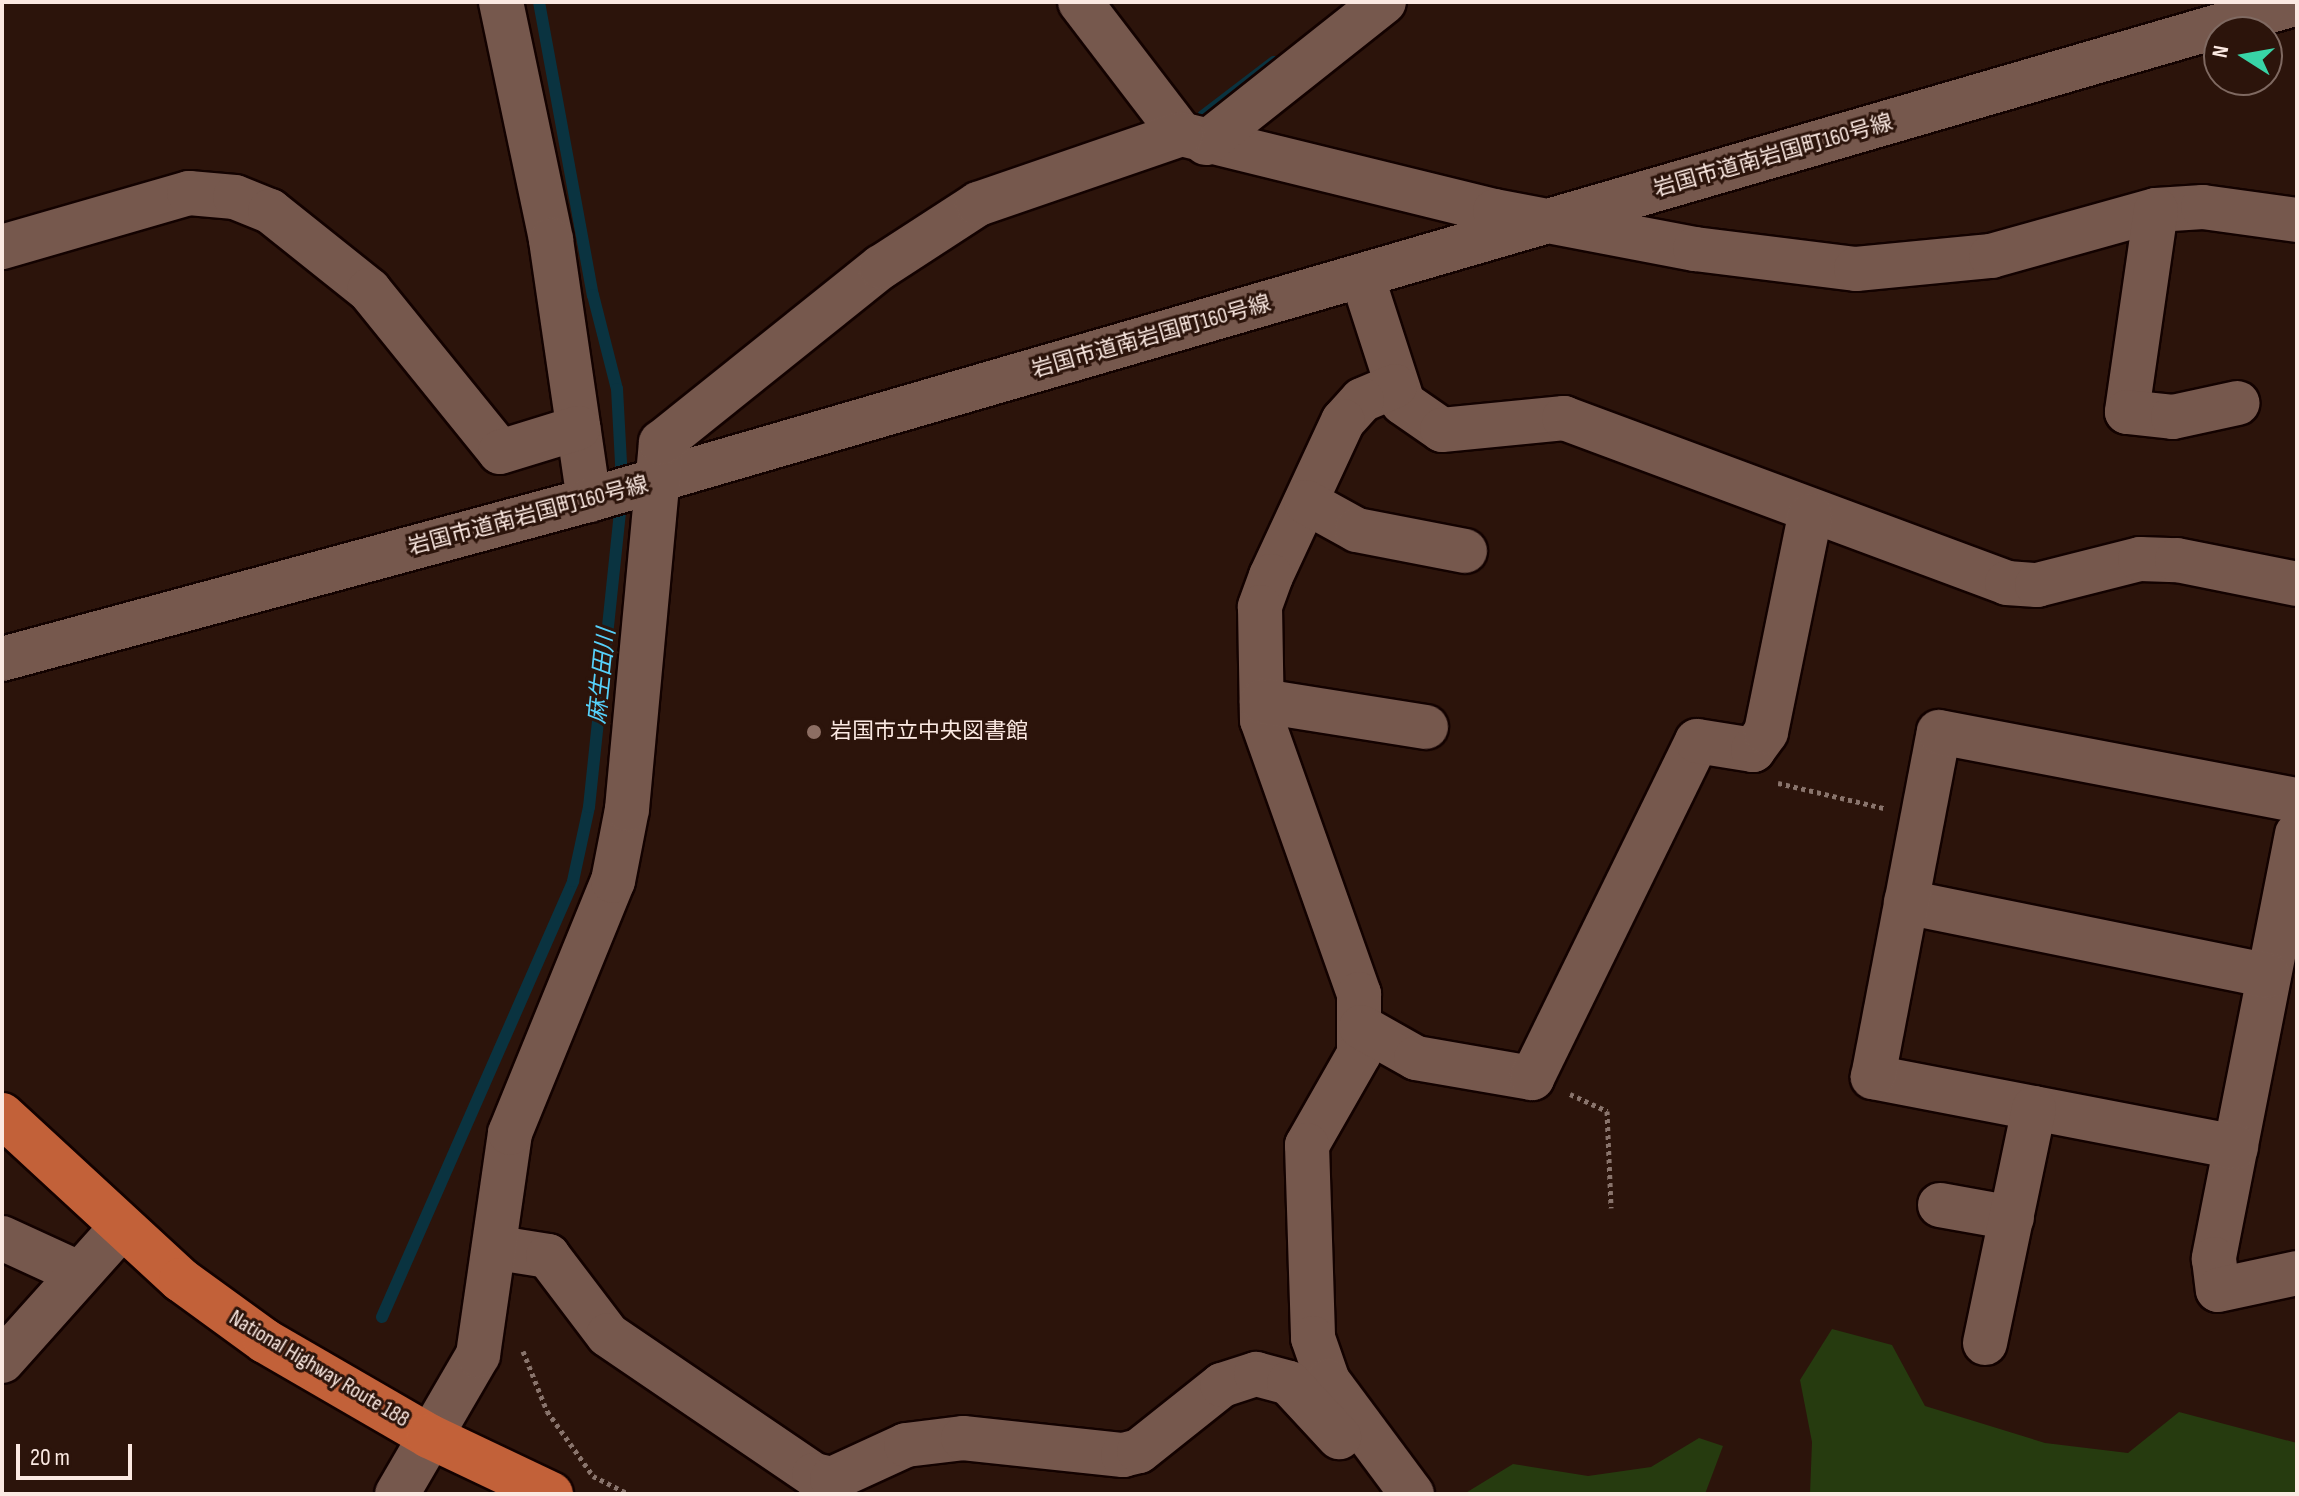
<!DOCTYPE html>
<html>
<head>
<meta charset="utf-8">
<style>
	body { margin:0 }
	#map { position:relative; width:2299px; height:1496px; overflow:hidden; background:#2c140b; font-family:"Sofia Sans Condensed","Noto Sans JP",sans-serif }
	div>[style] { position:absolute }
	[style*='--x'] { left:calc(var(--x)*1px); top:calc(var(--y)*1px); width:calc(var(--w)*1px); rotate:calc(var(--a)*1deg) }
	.green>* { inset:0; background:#263b0f }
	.stream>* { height:12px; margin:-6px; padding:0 6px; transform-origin:6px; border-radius:6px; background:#0a3340 }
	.path>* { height:5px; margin-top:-2.5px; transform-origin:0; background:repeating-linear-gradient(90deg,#89746c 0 4px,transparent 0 8px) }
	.roads { filter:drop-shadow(2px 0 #130200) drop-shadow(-2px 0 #130200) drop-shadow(0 2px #130200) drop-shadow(0 -2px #130200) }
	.minor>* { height:44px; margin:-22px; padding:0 22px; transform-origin:22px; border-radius:22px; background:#76584d }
	.highway>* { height:44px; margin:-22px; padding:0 22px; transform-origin:22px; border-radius:22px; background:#c26139 }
	.dots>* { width:22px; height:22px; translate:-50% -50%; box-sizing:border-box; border:4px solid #2c140b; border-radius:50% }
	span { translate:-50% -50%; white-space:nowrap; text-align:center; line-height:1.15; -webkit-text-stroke:6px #2c140b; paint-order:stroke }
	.street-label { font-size:22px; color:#fbe9e2 }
	.poi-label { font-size:22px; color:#fbe9e2 }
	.left { translate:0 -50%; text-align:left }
	.water-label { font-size:24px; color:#56d0fa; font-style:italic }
	.frame { position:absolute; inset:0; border:4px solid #fbe9e2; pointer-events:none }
	.north { position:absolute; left:2203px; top:16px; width:80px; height:80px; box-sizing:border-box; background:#2c140b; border:2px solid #7f6961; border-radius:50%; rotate:281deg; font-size:22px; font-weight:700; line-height:32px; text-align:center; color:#fbe9e2 }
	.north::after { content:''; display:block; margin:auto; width:28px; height:36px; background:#38d4a6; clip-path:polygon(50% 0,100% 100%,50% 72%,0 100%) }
	.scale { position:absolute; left:16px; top:1444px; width:116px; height:36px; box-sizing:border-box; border:4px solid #fbe9e2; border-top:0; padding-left:10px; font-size:24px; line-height:28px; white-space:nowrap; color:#fbe9e2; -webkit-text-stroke:6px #2c140b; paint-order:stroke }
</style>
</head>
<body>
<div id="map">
	<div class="green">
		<div style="clip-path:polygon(1832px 1329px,1892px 1345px,1925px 1406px,2045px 1443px,2128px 1453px,2179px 1412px,2297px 1443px,2297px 1494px,1810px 1494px,1812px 1442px,1800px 1380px)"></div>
		<div style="clip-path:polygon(1699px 1438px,1723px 1446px,1705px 1494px,1464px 1494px,1513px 1464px,1588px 1476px,1651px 1467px)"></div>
	</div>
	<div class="stream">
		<div style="--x:539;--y:2;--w:298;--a:79.6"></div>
		<div style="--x:593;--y:295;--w:97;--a:75.7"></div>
		<div style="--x:617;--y:389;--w:93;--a:86.9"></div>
		<div style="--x:1203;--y:116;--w:89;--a:-37.3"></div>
		<div style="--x:382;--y:1317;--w:476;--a:-66.3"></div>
		<div style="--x:573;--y:881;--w:76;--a:-77.8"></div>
		<div style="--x:589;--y:807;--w:309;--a:-84"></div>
	</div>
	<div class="path">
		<div style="--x:1778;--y:783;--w:109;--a:13.3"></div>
		<div style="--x:1570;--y:1094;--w:41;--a:24.7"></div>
		<div style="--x:1607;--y:1111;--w:97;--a:87.6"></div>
		<div style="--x:523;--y:1351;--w:65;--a:68.2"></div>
		<div style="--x:547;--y:1411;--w:80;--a:54.7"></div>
		<div style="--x:593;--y:1476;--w:40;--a:26.6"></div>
	</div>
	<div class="roads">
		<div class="minor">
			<div style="--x:501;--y:2;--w:243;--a:78.1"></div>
			<div style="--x:551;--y:240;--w:263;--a:81.7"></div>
			<div style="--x:1080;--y:2;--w:166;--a:52.6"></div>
			<div style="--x:1181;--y:134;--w:323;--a:13.8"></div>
			<div style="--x:1495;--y:211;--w:204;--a:10.8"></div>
			<div style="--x:1695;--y:249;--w:162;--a:7.1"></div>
			<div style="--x:1856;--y:269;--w:136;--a:-5.5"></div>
			<div style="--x:1991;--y:256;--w:171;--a:-15.6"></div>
			<div style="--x:2156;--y:210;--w:47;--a:-3.7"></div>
			<div style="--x:2203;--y:207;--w:95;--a:7.9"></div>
			<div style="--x:1206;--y:143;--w:227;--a:-38.4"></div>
			<div style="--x:2156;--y:210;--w:204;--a:98.2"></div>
			<div style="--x:2127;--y:412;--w:46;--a:6.2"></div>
			<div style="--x:2173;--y:417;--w:66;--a:-12.2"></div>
			<div style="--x:2;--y:247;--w:195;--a:-16.1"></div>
			<div style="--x:189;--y:193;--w:46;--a:5"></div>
			<div style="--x:235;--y:197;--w:38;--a:22"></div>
			<div style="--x:270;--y:211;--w:127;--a:38.6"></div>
			<div style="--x:369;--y:290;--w:208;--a:51"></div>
			<div style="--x:500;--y:452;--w:82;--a:-17.1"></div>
			<div style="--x:1362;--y:276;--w:133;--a:72.1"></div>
			<div style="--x:1403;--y:403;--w:47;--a:34.7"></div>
			<div style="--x:1442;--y:430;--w:123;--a:-5.6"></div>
			<div style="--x:1564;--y:418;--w:473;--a:20.4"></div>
			<div style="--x:2007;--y:583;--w:30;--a:4"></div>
			<div style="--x:2037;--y:585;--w:106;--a:-14.2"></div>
			<div style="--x:2140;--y:559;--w:37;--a:2"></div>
			<div style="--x:2177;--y:560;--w:122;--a:11.3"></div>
			<div style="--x:1395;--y:386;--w:36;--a:157"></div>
			<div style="--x:1362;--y:400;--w:28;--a:132"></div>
			<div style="--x:1343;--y:421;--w:171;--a:114.9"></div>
			<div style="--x:1271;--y:576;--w:33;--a:110"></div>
			<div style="--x:1260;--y:607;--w:113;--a:89"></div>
			<div style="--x:1262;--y:720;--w:291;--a:70.5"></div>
			<div style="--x:1359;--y:994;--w:60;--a:90"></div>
			<div style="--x:1359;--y:1054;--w:105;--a:119.7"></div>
			<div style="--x:1307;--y:1145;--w:193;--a:88.2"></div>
			<div style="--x:1313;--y:1338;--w:46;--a:70.8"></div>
			<div style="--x:1328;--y:1381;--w:141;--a:53.4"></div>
			<div style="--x:1306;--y:502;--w:58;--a:28.8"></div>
			<div style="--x:1357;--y:530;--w:110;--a:11"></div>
			<div style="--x:2;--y:659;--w:608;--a:-15.16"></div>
			<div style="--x:589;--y:500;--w:1779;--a:-16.22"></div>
			<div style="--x:1262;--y:701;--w:166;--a:9"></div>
			<div style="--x:2297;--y:834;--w:433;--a:101.1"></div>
			<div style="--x:2214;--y:1259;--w:31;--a:83"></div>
			<div style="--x:2218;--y:1290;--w:81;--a:-12.1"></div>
			<div style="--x:1906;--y:902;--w:370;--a:11.5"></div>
			<div style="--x:1361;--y:1027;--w:63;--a:29.4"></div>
			<div style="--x:1416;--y:1058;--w:118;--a:9.8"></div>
			<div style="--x:1532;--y:1078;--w:375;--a:-63.9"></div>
			<div style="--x:1697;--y:741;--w:57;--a:9.1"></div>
			<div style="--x:1753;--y:750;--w:22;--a:-54"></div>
			<div style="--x:1766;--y:732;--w:221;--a:-78.5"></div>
			<div style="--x:2236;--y:1147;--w:370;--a:-169.1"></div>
			<div style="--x:1873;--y:1077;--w:351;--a:-79.2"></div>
			<div style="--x:1939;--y:732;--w:364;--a:10.8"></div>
			<div style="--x:1940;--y:1205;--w:73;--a:10.2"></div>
			<div style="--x:2;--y:1238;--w:84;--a:24.7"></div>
			<div style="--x:498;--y:1248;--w:51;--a:9.1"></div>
			<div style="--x:548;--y:1256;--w:99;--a:52.8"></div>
			<div style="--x:608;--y:1335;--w:249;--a:34.2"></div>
			<div style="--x:814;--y:1475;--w:18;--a:13"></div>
			<div style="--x:832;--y:1479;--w:81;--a:-24.7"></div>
			<div style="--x:906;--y:1445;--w:57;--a:-7"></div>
			<div style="--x:963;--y:1438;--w:161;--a:6.1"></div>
			<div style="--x:1123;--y:1455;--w:16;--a:-14"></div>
			<div style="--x:1139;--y:1451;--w:106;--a:-38.5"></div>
			<div style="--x:1222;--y:1385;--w:36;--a:-18"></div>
			<div style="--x:1256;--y:1374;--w:34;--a:15"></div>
			<div style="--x:1289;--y:1383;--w:74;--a:47.2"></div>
			<div style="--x:1985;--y:1343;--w:240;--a:-78.2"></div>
			<div style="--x:2;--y:1361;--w:178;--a:-48.2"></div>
			<div style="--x:397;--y:1494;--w:161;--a:-59.8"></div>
			<div style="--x:478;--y:1355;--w:224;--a:-81.8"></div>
			<div style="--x:510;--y:1133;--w:272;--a:-67.8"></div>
			<div style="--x:613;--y:881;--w:73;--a:-79"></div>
			<div style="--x:627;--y:809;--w:368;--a:-84.7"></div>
			<div style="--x:661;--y:443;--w:282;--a:-38.7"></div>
			<div style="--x:881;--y:267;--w:116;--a:-33"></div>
			<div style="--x:978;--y:204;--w:215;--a:-19"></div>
		</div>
		<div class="highway">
			<div style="--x:2;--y:1115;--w:243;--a:42.7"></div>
			<div style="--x:181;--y:1280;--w:104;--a:36"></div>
			<div style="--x:265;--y:1341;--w:190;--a:30.1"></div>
			<div style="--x:429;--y:1436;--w:135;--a:25.4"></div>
		</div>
	</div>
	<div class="dots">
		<div style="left:814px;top:732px;background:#8d6e63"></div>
	</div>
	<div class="street-label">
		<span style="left:1773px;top:156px;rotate:-16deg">岩国市道南岩国町160号線</span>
		<span style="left:1151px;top:337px;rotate:-16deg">岩国市道南岩国町160号線</span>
		<span style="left:528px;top:516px;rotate:-15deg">岩国市道南岩国町160号線</span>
		<span style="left:319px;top:1369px;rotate:31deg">National Highway Route 188</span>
	</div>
	<div class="poi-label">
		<span class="left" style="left:830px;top:732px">岩国市立中央図書館</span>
	</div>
	<div class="water-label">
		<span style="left:602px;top:676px;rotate:-84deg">麻生田川</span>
	</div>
	<div class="frame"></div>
	<div class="north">N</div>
	<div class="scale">20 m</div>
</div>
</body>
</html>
